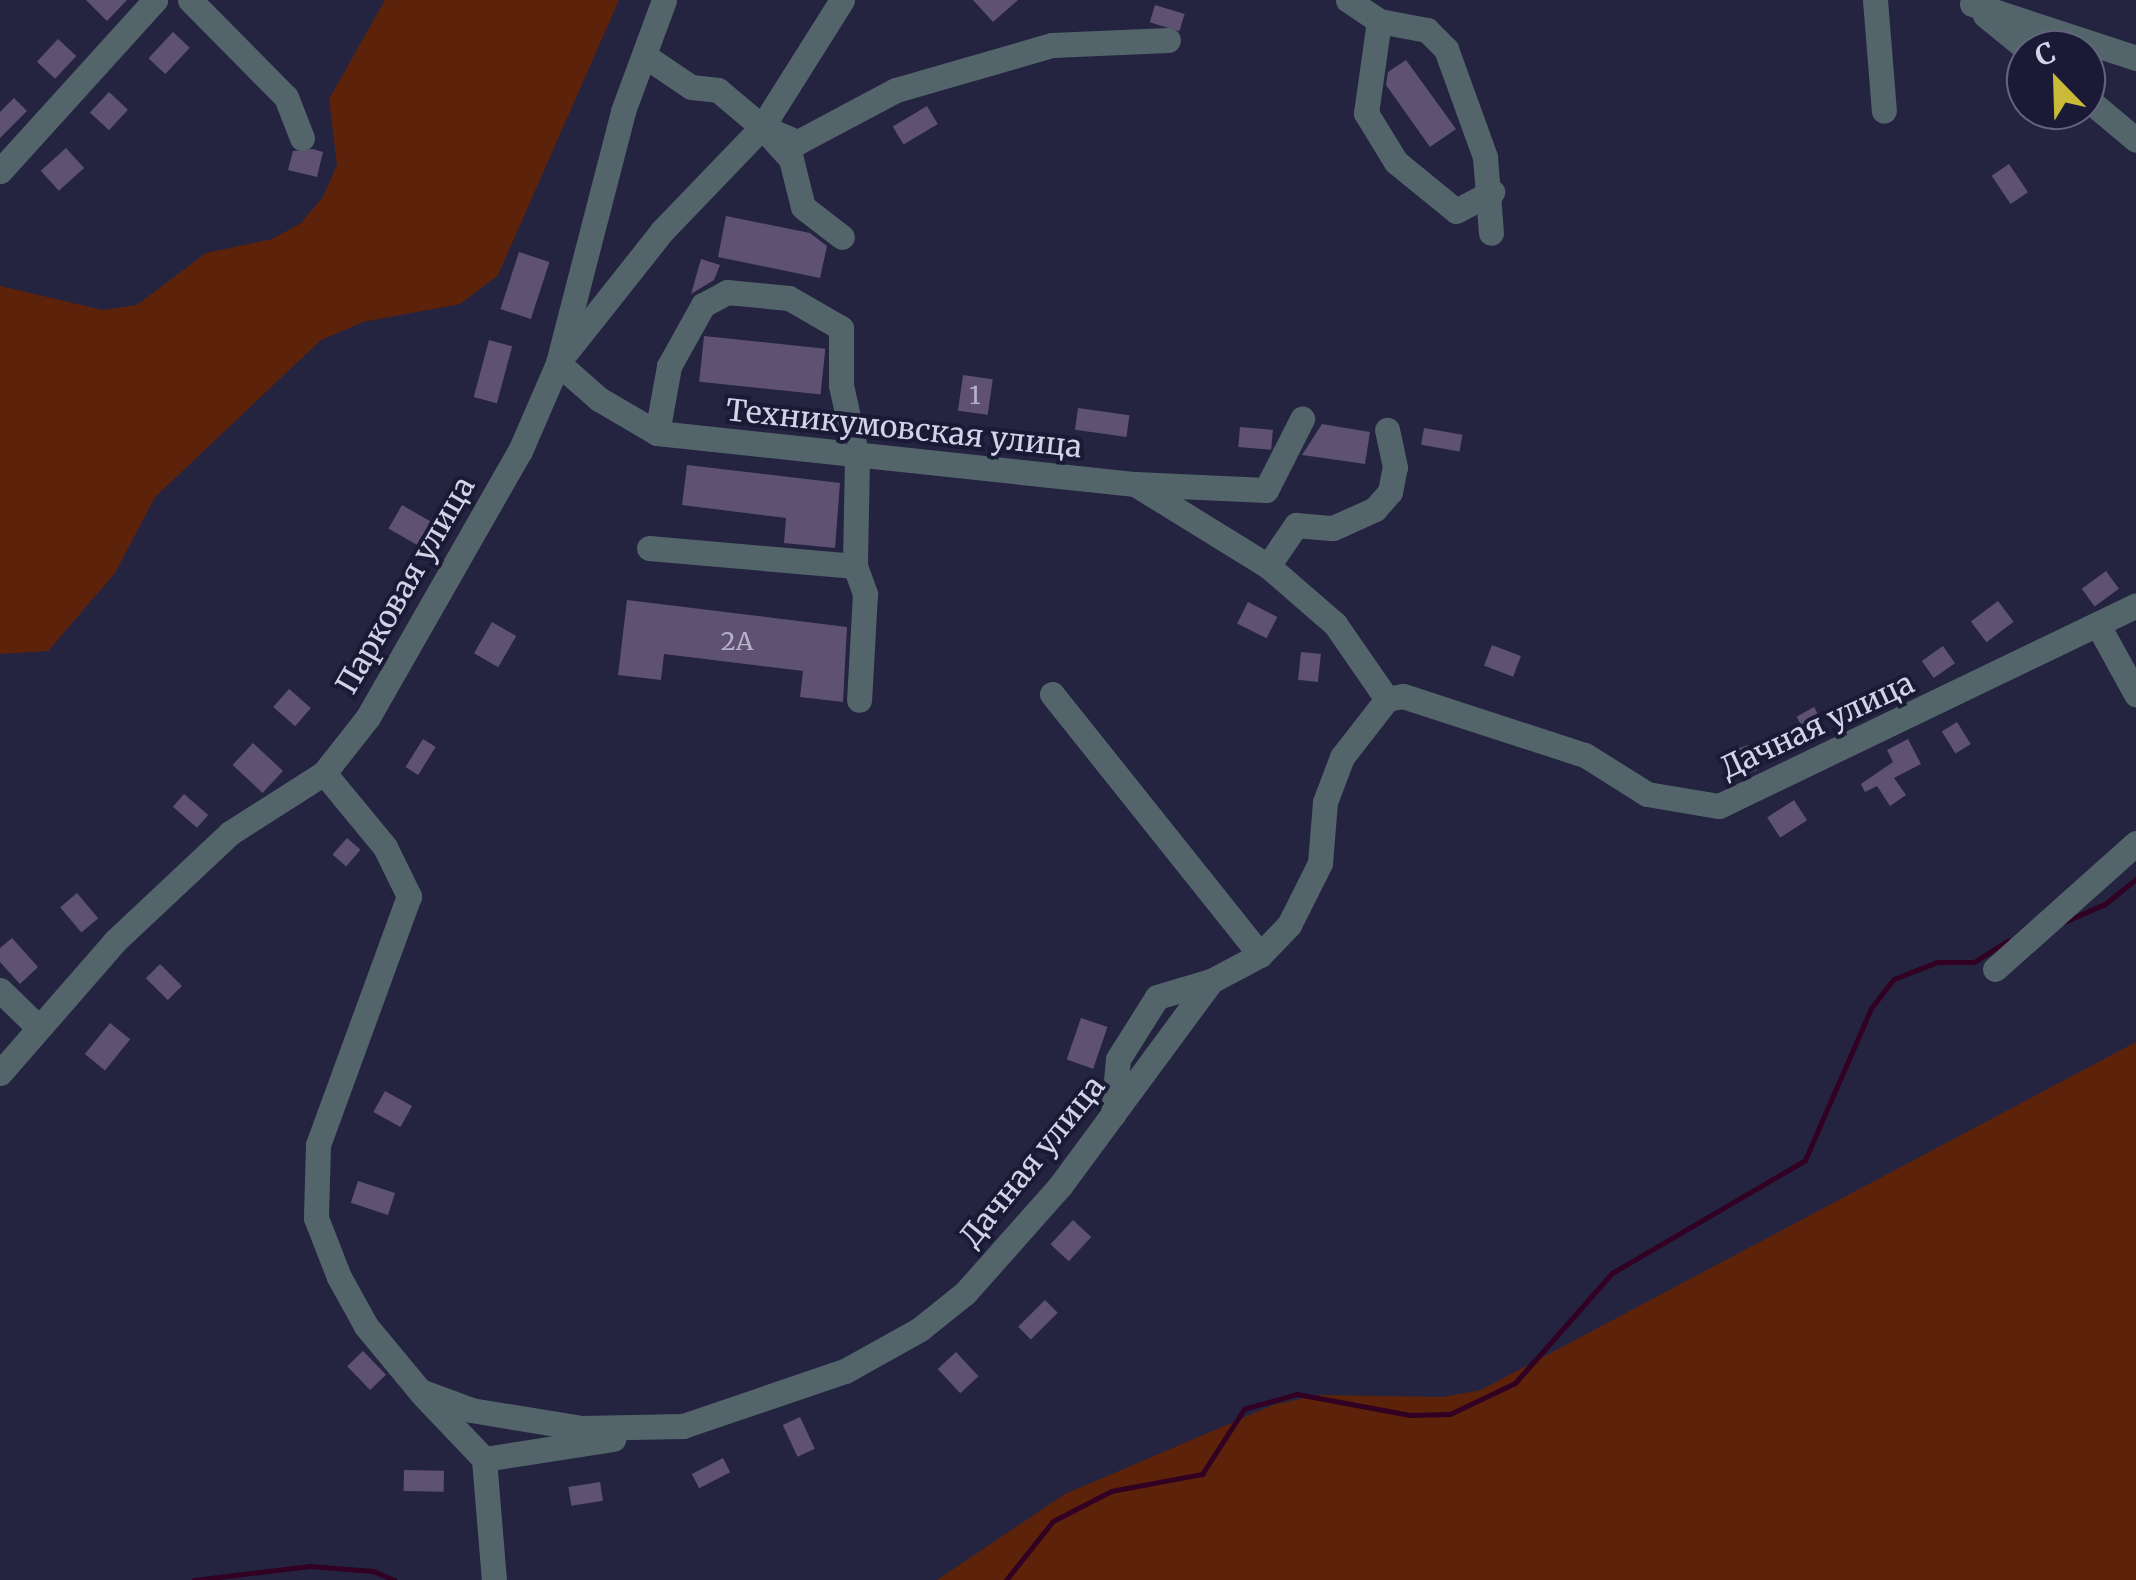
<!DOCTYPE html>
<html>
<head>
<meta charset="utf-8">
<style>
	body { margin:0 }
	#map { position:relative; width:2136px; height:1580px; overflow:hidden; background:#242441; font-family:Merriweather,serif }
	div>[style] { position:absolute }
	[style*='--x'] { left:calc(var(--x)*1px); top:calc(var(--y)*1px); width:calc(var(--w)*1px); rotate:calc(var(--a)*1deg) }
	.green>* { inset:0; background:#5c230a }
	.stream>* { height:5px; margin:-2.5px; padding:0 2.5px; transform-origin:2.5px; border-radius:2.5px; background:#310023 }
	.building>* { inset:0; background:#5e5172; transform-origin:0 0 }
	.minor>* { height:25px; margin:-12.5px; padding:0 12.5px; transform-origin:12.5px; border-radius:12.5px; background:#53656b }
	span { translate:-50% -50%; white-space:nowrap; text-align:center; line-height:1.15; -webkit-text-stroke:8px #1a1a37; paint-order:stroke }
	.number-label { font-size:25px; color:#b4b2c9 }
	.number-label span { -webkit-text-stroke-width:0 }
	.street-label { font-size:30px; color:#d1d3e6 }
	.north { position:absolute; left:2006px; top:30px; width:100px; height:100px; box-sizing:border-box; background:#1a1a37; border:2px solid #63647d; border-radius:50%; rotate:337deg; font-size:28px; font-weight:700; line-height:40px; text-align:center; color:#d1d3e6 }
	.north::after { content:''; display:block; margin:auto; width:35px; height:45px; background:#caba3a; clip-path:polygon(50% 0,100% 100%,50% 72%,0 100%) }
</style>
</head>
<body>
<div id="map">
	<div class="green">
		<div style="clip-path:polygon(385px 0,619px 0,498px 275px,460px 304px,363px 322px,321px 340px,155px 497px,115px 573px,48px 651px,0 654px,0 286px,103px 310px,137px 305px,206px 253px,272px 239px,301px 223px,323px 197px,337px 165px,329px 99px)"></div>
		<div style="clip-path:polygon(2136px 1042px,2136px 1580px,937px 1580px,1065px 1494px,1273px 1405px,1319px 1395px,1443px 1397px,1481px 1390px)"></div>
	</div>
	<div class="stream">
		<div style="--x:2064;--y:922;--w:45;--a:-23.7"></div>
		<div style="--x:2105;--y:904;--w:40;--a:-39"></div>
		<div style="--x:194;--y:1580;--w:117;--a:-6.9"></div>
		<div style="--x:310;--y:1566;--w:63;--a:4.5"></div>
		<div style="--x:373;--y:1571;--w:23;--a:23"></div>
		<div style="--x:1006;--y:1580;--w:75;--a:-51.5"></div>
		<div style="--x:1053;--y:1521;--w:65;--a:-27.3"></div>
		<div style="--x:1111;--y:1491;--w:93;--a:-10.6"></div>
		<div style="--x:1202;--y:1474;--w:77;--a:-57.1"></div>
		<div style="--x:1244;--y:1409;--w:55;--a:-15.8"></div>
		<div style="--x:1297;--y:1394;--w:115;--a:10.5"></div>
		<div style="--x:1410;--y:1415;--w:40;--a:-1.4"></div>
		<div style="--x:1450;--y:1414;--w:72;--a:-25.5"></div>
		<div style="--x:1515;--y:1383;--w:147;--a:-48.6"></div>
		<div style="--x:1612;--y:1273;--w:224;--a:-30.3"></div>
		<div style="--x:1805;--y:1160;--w:166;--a:-66.5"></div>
		<div style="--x:1871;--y:1008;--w:37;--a:-52"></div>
		<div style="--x:1894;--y:979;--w:46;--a:-21.6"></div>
		<div style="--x:1937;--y:962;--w:37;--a:0"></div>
		<div style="--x:1974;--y:962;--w:41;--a:-32.2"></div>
	</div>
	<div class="building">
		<div style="clip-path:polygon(86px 0,127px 0,107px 21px)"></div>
		<div style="clip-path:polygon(973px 0,1018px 0,993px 22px)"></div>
		<div style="left:1155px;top:5px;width:31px;height:18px;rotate:17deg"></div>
		<div style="left:173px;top:32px;width:23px;height:36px;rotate:43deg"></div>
		<div style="left:58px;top:39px;width:25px;height:31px;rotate:43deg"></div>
		<div style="clip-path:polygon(1406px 60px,1456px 129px,1430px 147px,1386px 85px,1388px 72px)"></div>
		<div style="left:109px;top:92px;width:26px;height:28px;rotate:43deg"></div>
		<div style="clip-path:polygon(14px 98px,27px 111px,0 138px,0 112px)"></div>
		<div style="left:927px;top:106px;width:21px;height:40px;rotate:59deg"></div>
		<div style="left:66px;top:148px;width:27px;height:34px;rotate:48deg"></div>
		<div style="clip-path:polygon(313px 149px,323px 152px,317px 177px,288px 170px,293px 151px)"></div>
		<div style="left:2009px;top:164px;width:34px;height:21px;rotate:56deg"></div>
		<div style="clip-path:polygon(726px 216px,810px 233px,827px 246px,820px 278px,718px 257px)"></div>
		<div style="left:519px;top:252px;width:32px;height:60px;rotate:18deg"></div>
		<div style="clip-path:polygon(701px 259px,720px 265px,714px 280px,691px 294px)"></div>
		<div style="left:704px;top:336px;width:122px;height:46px;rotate:6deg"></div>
		<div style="left:489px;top:340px;width:24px;height:59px;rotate:15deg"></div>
		<div style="left:963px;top:375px;width:30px;height:36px;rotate:8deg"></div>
		<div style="left:1078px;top:408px;width:52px;height:22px;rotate:8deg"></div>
		<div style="clip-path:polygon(1322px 424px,1370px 432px,1365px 464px,1302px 455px)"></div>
		<div style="left:1240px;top:427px;width:33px;height:20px;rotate:5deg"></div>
		<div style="left:1424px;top:428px;width:39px;height:17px;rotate:10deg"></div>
		<div style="clip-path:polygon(687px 465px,840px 483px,835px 548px,784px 543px,786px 518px,682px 505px)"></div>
		<div style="left:402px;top:505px;width:42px;height:27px;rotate:30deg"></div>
		<div style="left:2106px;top:571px;width:22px;height:30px;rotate:54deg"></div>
		<div style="clip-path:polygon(627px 600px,847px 627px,843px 702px,800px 697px,803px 671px,664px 654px,661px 680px,618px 675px)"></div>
		<div style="left:1998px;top:601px;width:26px;height:34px;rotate:53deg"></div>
		<div style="left:1248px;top:602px;width:33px;height:24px;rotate:27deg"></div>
		<div style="left:492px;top:622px;width:28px;height:36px;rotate:30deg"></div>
		<div style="left:1492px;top:645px;width:31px;height:22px;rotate:21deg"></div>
		<div style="left:1943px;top:646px;width:21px;height:26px;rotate:55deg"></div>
		<div style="left:1301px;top:652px;width:20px;height:28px;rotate:6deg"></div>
		<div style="left:289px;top:689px;width:29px;height:24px;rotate:41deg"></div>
		<div style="left:1814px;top:707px;width:29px;height:20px;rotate:61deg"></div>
		<div style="left:1957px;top:722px;width:26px;height:18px;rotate:58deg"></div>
		<div style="left:423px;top:739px;width:15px;height:33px;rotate:32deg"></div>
		<div style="clip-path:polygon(1908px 739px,1921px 764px,1894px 778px,1906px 795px,1890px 806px,1877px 786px,1865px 792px,1861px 784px,1893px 762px,1887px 750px)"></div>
		<div style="left:253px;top:743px;width:41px;height:30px;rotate:43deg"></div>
		<div style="left:1748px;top:745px;width:27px;height:25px;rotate:70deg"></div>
		<div style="left:184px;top:794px;width:32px;height:17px;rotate:41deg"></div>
		<div style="left:1794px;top:800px;width:24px;height:32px;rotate:57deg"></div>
		<div style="left:347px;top:838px;width:18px;height:22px;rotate:41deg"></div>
		<div style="left:77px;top:893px;width:33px;height:22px;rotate:50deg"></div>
		<div style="clip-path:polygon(12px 938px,38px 967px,20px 984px,0 962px,0 948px)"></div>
		<div style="left:160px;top:964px;width:31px;height:20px;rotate:45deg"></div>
		<div style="left:1081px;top:1018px;width:28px;height:44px;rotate:19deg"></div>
		<div style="left:110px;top:1023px;width:26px;height:40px;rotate:39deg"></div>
		<div style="left:385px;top:1091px;width:31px;height:24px;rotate:29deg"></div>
		<div style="left:358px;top:1181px;width:39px;height:23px;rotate:18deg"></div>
		<div style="left:1073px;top:1220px;width:25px;height:33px;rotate:43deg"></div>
		<div style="left:1045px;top:1300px;width:18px;height:38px;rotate:45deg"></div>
		<div style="left:363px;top:1351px;width:33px;height:22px;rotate:46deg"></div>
		<div style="left:956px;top:1352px;width:33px;height:25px;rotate:47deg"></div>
		<div style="left:800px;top:1417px;width:35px;height:19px;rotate:65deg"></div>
		<div style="left:723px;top:1458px;width:16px;height:35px;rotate:63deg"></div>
		<div style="left:404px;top:1470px;width:40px;height:21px;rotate:1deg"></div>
		<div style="left:600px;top:1482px;width:19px;height:32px;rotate:81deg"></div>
	</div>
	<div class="minor">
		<div style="--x:190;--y:0;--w:136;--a:45.3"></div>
		<div style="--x:286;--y:97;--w:44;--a:68.7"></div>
		<div style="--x:1348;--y:0;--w:37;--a:34"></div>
		<div style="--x:1379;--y:21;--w:49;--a:10.6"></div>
		<div style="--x:1427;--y:30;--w:27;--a:45"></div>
		<div style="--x:1446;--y:49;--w:115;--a:70.1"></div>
		<div style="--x:1485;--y:157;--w:76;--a:85.5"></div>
		<div style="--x:1875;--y:0;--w:111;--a:85.4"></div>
		<div style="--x:1972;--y:4;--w:173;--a:18.2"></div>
		<div style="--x:1985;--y:15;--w:55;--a:39.1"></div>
		<div style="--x:1379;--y:21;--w:93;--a:98"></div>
		<div style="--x:1366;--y:113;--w:57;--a:58.5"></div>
		<div style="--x:1396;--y:162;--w:77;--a:39.2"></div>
		<div style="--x:1456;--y:211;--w:41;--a:-27.8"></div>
		<div style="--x:645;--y:56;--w:55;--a:34"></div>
		<div style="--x:691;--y:87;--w:27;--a:6"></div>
		<div style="--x:718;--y:90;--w:57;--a:40.1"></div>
		<div style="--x:762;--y:127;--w:43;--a:47.8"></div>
		<div style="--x:791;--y:159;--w:49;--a:76"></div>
		<div style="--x:803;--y:207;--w:49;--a:37.6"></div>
		<div style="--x:2086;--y:98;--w:65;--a:40"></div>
		<div style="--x:762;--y:127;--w:39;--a:23"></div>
		<div style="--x:798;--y:142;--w:111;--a:-28"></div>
		<div style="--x:896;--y:90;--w:162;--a:-16.1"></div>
		<div style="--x:1052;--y:45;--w:116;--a:-2.5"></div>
		<div style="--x:0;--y:171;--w:231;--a:-47.8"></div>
		<div style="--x:567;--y:351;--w:153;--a:-51.6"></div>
		<div style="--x:662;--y:231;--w:144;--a:-46.1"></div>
		<div style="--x:762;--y:127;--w:150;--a:-57.8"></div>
		<div style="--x:558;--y:363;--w:55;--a:41.3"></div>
		<div style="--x:599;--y:399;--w:67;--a:30.4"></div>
		<div style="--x:657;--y:433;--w:481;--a:6.1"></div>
		<div style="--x:1135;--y:484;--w:131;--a:2.6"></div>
		<div style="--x:1266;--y:490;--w:80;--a:-63.1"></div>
		<div style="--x:657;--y:433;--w:68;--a:-79.8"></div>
		<div style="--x:669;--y:366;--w:70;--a:-60.9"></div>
		<div style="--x:703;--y:305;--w:27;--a:-28"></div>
		<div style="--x:727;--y:292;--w:62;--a:5.5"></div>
		<div style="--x:789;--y:298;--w:60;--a:30"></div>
		<div style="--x:841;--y:328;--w:57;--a:90"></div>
		<div style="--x:841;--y:385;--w:75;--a:77.6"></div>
		<div style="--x:857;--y:458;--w:108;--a:91.1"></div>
		<div style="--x:855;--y:566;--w:30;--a:70"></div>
		<div style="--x:865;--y:594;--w:106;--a:93.2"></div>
		<div style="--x:1140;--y:487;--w:150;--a:31.7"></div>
		<div style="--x:1268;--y:566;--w:89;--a:40.9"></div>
		<div style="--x:1335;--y:624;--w:91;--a:55.3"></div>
		<div style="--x:649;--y:548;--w:207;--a:5"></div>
		<div style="--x:1268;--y:566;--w:50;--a:-55.7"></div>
		<div style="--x:1296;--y:525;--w:37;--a:5"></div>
		<div style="--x:1333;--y:528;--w:46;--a:-24.3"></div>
		<div style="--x:1375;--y:509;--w:23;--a:-49"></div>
		<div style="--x:1390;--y:492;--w:25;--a:-79"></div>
		<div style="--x:1395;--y:467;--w:38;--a:-102"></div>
		<div style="--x:2099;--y:627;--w:77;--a:61.1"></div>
		<div style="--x:1052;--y:694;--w:334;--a:51.4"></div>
		<div style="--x:324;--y:773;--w:96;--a:50.5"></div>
		<div style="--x:385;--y:847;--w:55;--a:63.9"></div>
		<div style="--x:409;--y:896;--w:265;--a:110.1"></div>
		<div style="--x:318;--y:1145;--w:73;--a:91.6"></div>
		<div style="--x:316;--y:1218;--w:63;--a:68.7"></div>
		<div style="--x:339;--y:1277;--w:56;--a:61.1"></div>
		<div style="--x:366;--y:1326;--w:85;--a:50.3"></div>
		<div style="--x:420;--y:1391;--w:54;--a:20.4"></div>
		<div style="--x:471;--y:1410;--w:111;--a:9.3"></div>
		<div style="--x:581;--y:1428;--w:102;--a:-1.1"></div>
		<div style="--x:683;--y:1426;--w:171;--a:-18.8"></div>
		<div style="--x:845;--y:1371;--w:86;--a:-29.2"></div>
		<div style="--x:920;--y:1329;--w:58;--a:-38.7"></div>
		<div style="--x:965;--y:1293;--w:143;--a:-48.4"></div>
		<div style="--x:1060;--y:1186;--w:255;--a:-53.6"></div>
		<div style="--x:1211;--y:981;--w:55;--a:-28"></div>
		<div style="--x:1260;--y:955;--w:42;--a:-46"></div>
		<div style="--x:1289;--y:925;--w:69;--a:-63.4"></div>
		<div style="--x:1320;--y:863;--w:61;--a:-85.3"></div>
		<div style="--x:1325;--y:802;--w:48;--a:-69.3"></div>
		<div style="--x:1342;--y:757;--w:73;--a:-52.2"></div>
		<div style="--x:1387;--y:699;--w:16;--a:-11"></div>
		<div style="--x:1403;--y:696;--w:191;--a:18"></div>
		<div style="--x:1585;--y:755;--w:73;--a:32.2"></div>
		<div style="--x:1647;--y:794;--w:73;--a:9.5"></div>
		<div style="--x:1719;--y:806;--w:463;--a:-25.7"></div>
		<div style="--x:1995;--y:969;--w:189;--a:-41.8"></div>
		<div style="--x:0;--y:990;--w:53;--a:44.2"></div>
		<div style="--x:0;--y:1073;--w:175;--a:-48.9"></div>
		<div style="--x:115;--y:941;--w:158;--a:-43.2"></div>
		<div style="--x:230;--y:833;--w:112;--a:-32.6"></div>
		<div style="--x:324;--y:773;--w:71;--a:-51.8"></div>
		<div style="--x:368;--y:717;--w:306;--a:-60.3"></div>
		<div style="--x:520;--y:451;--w:96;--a:-66.6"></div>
		<div style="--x:558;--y:363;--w:260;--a:-75.5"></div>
		<div style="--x:623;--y:111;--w:118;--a:-69.7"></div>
		<div style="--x:1113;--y:1115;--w:56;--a:-84.9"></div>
		<div style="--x:1118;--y:1059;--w:73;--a:-57.8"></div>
		<div style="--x:1157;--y:997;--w:56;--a:-16.5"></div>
		<div style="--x:423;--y:1395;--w:88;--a:46.4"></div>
		<div style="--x:484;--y:1459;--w:131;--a:-8.8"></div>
		<div style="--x:484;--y:1459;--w:121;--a:85.3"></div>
	</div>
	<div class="number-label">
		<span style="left:975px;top:395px">1</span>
		<span style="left:737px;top:641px">2А</span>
	</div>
	<div class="street-label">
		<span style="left:904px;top:428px;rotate:6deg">Техникумовская улица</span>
		<span style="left:405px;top:585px;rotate:-60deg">Парковая улица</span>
		<span style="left:1817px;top:725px;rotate:-25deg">Дачная улица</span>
		<span style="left:1032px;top:1161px;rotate:-51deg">Дачная улица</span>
	</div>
	<div class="north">С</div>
</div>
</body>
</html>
